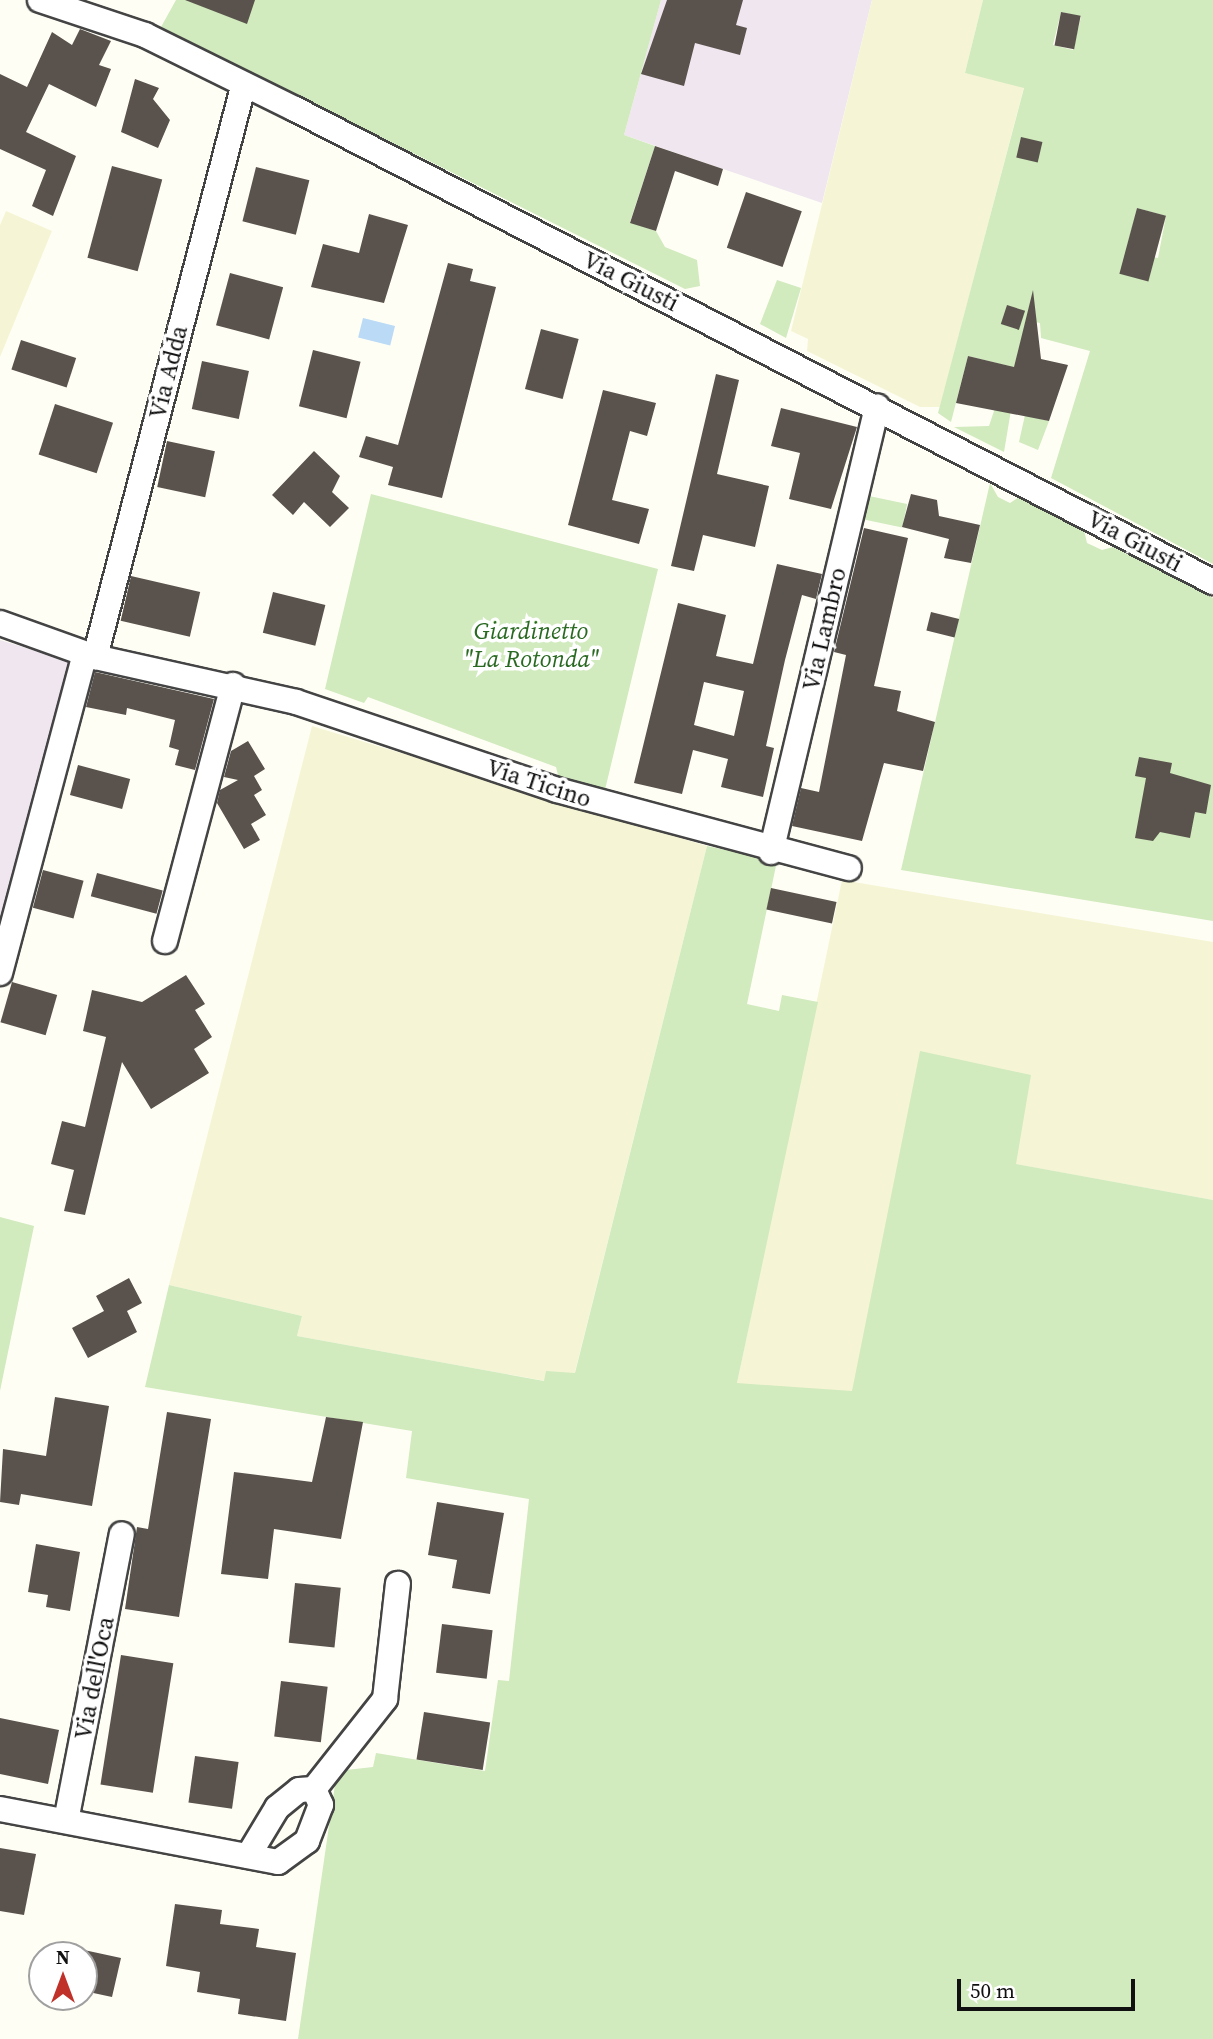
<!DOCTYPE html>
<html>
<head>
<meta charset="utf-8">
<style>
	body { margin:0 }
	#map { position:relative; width:1213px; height:2039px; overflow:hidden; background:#fffef5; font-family:"Source Serif 4",serif }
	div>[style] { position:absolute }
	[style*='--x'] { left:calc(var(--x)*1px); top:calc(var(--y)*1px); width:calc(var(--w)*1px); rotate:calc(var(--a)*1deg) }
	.industrial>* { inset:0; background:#efe6ef }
	.farmland>* { inset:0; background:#f5f5d5 }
	.green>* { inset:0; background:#d1eabe; transform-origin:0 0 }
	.water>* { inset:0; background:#badaf6; transform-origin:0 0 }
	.building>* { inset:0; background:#5a534d; transform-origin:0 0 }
	.roads { filter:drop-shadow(2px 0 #444) drop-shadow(-2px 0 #444) drop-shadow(0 2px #444) drop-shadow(0 -2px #444) }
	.minor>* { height:24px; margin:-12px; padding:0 12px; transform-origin:12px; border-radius:12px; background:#fff }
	span { translate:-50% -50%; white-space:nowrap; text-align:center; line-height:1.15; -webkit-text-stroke:7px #fff; paint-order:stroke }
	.street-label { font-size:24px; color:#111 }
	.park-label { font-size:24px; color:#296921; font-style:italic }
	.north { position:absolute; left:28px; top:1941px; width:70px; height:70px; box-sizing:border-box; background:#fff; border:2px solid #a0a0a0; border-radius:50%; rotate:0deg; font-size:19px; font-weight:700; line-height:28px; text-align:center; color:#111 }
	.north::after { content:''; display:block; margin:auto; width:24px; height:32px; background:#c0312a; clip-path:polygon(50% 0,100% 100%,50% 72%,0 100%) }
	.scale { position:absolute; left:957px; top:1979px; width:178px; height:32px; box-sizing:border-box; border:4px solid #111; border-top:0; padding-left:9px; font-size:21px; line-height:24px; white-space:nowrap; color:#111; -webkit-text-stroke:5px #fff; paint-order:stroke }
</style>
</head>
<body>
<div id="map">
	<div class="industrial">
		<div style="clip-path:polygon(661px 0,872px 0,822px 203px,624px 135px)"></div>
		<div style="clip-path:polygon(0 640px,72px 662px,0 919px)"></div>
	</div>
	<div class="farmland">
		<div style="clip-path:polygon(872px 0,983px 0,965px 73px,1024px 87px,940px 407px,920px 407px,807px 351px,808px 339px,791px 331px)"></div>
		<div style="clip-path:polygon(6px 211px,52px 231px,0 357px,0 225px)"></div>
		<div style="clip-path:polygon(312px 726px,707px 846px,575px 1372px,737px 1383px,842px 880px,1213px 942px,1213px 1200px,1015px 1164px,920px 1051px,1213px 2039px,545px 1381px,297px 1336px,302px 1316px,169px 1285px)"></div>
	</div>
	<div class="green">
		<div style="clip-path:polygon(176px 0,661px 0,624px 135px,655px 146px,630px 222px,656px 231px,665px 247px,697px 260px,700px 286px,685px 289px,161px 27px)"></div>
		<div style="clip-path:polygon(evenodd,983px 0,1213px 0,1213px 564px,1051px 478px,1090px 351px,1041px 338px,1040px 323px,1026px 320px,1004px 452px,954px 427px,989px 426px,1009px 366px,968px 356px,951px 422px,938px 413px,1024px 88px,965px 73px,983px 0,1061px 12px,1081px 17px,1073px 50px,1053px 45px,1061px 12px,983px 0,1137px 208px,1166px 216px,1158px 258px,1140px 255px,1135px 276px,1121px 274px,1137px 208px)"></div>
		<div style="clip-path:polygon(777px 280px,801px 288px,786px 338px,760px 324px)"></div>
		<div style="clip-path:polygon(1025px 415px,1049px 421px,1038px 450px,1019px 442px)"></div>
		<div style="clip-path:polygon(990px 483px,998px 497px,1010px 503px,1019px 497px,1084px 530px,1087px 543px,1102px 550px,1113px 547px,1213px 598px,1213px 921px,901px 870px)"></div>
		<div style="clip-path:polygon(371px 494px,658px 569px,604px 794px,559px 779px,556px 767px,368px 697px,364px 703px,325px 689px)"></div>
		<div style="left:869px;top:496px;width:39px;height:24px;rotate:12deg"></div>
		<div style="clip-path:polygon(707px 846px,777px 861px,747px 1004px,779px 1011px,782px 995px,818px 1002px,737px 1383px,852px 1391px,920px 1051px,1031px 1075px,1016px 1164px,1213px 1200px,1213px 2039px,298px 2039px,337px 1771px,373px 1767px,376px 1753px,485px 1771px,498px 1680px,509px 1681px,529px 1499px,406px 1478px,412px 1431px,145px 1387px,169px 1285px,302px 1316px,297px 1336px,544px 1381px,546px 1371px,575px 1373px)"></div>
		<div style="clip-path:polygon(0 1217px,34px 1226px,0 1391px)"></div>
	</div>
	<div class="water">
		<div style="left:363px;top:318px;width:33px;height:20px;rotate:14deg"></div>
	</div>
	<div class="building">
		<div style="clip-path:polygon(185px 0,255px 0,247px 24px)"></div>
		<div style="clip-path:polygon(667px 0,743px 0,736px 25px,747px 28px,740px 55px,695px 43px,684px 86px,641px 74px)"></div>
		<div style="left:1061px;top:12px;width:20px;height:34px;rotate:11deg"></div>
		<div style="clip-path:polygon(80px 29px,111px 41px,99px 65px,111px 69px,96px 107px,49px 84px,26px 132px,76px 156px,53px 216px,32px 206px,46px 170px,0 149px,0 74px,27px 87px,52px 32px,72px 45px)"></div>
		<div style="clip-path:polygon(135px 79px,159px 88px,153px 99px,170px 120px,158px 148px,121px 132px)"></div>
		<div style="left:1021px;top:137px;width:22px;height:21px;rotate:13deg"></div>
		<div style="clip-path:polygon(655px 146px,723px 169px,718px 186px,675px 171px,656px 231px,630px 223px)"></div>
		<div style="left:112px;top:166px;width:52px;height:95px;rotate:15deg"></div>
		<div style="left:256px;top:167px;width:55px;height:56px;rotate:14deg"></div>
		<div style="left:746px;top:192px;width:59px;height:59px;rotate:19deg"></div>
		<div style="left:1137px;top:208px;width:30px;height:68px;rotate:15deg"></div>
		<div style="clip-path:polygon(369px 214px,408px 225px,384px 303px,311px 287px,323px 244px,359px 253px)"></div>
		<div style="clip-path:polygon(448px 263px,473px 269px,470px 281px,496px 287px,442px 498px,388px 485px,393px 467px,359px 457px,366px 436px,398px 445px)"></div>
		<div style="left:230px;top:273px;width:55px;height:54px;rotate:15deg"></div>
		<div style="clip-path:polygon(1033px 290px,1041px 359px,1068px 365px,1049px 421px,956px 403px,968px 356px,1014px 367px)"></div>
		<div style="left:1007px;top:305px;width:19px;height:20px;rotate:18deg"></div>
		<div style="left:541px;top:329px;width:39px;height:62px;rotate:15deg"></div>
		<div style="left:21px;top:340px;width:58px;height:31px;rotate:18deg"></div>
		<div style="left:313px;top:350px;width:49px;height:58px;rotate:14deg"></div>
		<div style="left:202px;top:361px;width:48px;height:49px;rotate:12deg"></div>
		<div style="clip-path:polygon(716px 374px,739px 380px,717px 474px,769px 486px,755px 547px,703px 535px,694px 571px,671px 566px)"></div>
		<div style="clip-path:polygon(603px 390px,656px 403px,647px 436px,630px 431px,612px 500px,649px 509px,639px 544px,568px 525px)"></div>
		<div style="left:55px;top:404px;width:61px;height:53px;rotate:18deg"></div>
		<div style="clip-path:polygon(781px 408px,857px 427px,831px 509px,789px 499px,800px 453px,771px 446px)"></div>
		<div style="left:167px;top:441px;width:49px;height:47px;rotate:12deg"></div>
		<div style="clip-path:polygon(314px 451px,340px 476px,332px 492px,349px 508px,330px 527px,304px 502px,293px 515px,272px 495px)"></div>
		<div style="clip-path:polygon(911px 494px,937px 500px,939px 516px,980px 525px,971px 563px,944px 558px,949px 539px,902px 527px)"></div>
		<div style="clip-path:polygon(864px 528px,908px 538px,874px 686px,901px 691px,897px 711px,935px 722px,923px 771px,884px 763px,862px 841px,792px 826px,801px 788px,819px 792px,846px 655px,834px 652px)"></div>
		<div style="clip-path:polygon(evenodd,777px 564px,822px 574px,816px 599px,802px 595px,785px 660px,766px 746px,774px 748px,763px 797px,721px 787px,728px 759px,693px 750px,682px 794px,634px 783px,678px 603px,726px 615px,716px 656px,753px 664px,777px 564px,704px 682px,744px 691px,734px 736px,694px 725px,704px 682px)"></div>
		<div style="left:131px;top:576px;width:71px;height:46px;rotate:13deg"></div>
		<div style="left:273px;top:592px;width:54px;height:42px;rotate:14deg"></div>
		<div style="left:931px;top:612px;width:29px;height:19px;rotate:14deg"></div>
		<div style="clip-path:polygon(95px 672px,214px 699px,195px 770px,175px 765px,179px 750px,169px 747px,175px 720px,127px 708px,126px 715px,86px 707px)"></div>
		<div style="clip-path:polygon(248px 741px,265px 769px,254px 776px,262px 790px,254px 795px,266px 815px,251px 824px,260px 840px,244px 849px,217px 803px,220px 790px,238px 780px,224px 777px,231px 751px)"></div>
		<div style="clip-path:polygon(1139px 757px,1172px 763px,1170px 773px,1211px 785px,1206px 814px,1195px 812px,1190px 838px,1160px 832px,1153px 841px,1135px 838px,1146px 778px,1135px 776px)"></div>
		<div style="left:78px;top:765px;width:54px;height:31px;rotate:15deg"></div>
		<div style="left:43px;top:870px;width:42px;height:39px;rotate:15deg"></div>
		<div style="left:97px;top:873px;width:68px;height:24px;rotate:15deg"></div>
		<div style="left:771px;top:888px;width:67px;height:22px;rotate:12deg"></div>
		<div style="clip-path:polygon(186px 975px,205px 1004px,195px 1010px,212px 1037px,194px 1049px,209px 1073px,151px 1109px,122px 1062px,85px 1215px,64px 1211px,74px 1170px,51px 1164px,62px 1121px,85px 1127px,106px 1037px,83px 1031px,92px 990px,142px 1002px)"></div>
		<div style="left:12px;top:982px;width:47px;height:42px;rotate:16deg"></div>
		<div style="clip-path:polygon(129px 1278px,142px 1303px,127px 1311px,137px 1332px,88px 1358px,72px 1328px,104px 1311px,96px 1296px)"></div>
		<div style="clip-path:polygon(55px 1397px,109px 1406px,92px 1506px,21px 1494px,19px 1505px,0 1502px,3px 1449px,46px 1456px)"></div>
		<div style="clip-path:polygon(167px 1412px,211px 1419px,179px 1617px,125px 1609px,137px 1527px,148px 1529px)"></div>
		<div style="clip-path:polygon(326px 1417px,363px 1422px,341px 1539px,274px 1529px,268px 1579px,221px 1574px,234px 1472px,312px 1482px)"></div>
		<div style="clip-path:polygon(437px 1502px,504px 1513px,490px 1594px,452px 1588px,457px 1560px,428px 1555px)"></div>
		<div style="clip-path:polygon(36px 1544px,80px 1552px,70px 1611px,46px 1607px,48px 1595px,28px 1592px)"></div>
		<div style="left:295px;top:1583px;width:46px;height:60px;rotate:6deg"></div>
		<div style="left:442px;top:1624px;width:51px;height:49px;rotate:7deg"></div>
		<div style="left:121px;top:1655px;width:53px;height:131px;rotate:9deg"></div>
		<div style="left:281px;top:1681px;width:47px;height:56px;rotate:7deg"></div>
		<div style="left:424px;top:1712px;width:67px;height:48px;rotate:9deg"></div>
		<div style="clip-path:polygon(0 1718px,59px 1730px,48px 1784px,0 1774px)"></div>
		<div style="left:195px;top:1756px;width:44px;height:47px;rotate:8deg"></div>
		<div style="clip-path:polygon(0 1848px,36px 1854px,24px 1915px,0 1911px)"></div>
		<div style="clip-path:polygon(175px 1904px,222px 1910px,220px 1924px,259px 1929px,256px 1947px,296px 1953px,286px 2021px,238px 2014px,240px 1999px,197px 1992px,200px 1972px,166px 1966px)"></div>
		<div style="clip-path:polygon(84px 1950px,121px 1958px,112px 1997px,84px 1991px)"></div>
	</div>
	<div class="roads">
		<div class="minor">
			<div style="--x:40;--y:0;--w:111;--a:18.4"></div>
			<div style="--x:145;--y:35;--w:167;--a:26.3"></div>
			<div style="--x:295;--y:109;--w:1033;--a:27.26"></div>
			<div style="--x:0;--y:623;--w:101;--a:19.7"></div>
			<div style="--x:95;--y:657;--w:206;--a:12.6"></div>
			<div style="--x:296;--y:702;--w:275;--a:18.6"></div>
			<div style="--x:557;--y:790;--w:302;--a:15"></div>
			<div style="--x:95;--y:657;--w:589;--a:-75.44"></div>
			<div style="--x:771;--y:852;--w:458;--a:-76.6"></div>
			<div style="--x:165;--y:941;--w:265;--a:-75.1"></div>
			<div style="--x:0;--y:973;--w:330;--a:-75.1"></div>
			<div style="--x:314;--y:1789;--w:115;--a:-51.7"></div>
			<div style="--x:385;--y:1699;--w:116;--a:-83.6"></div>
			<div style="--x:0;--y:1809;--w:283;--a:10.8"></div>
			<div style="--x:278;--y:1862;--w:36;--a:-36"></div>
			<div style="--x:307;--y:1841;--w:39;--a:-69"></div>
			<div style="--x:321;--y:1805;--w:17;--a:-114"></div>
			<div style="--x:314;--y:1789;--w:15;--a:176"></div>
			<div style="--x:299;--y:1790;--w:28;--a:141"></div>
			<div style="--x:277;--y:1808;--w:56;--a:121.1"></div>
			<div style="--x:66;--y:1821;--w:292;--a:-79"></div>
		</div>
	</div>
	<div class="street-label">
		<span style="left:631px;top:281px;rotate:27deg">Via Giusti</span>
		<span style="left:168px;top:372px;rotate:-76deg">Via Adda</span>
		<span style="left:1135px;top:541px;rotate:28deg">Via Giusti</span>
		<span style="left:824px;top:629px;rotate:-77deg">Via Lambro</span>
		<span style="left:539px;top:783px;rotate:18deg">Via Ticino</span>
		<span style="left:94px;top:1678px;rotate:-79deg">Via dell'Oca</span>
	</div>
	<div class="park-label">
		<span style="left:531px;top:645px">Giardinetto<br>"La Rotonda"</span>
	</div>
	<div class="north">N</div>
	<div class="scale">50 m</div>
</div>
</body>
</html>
